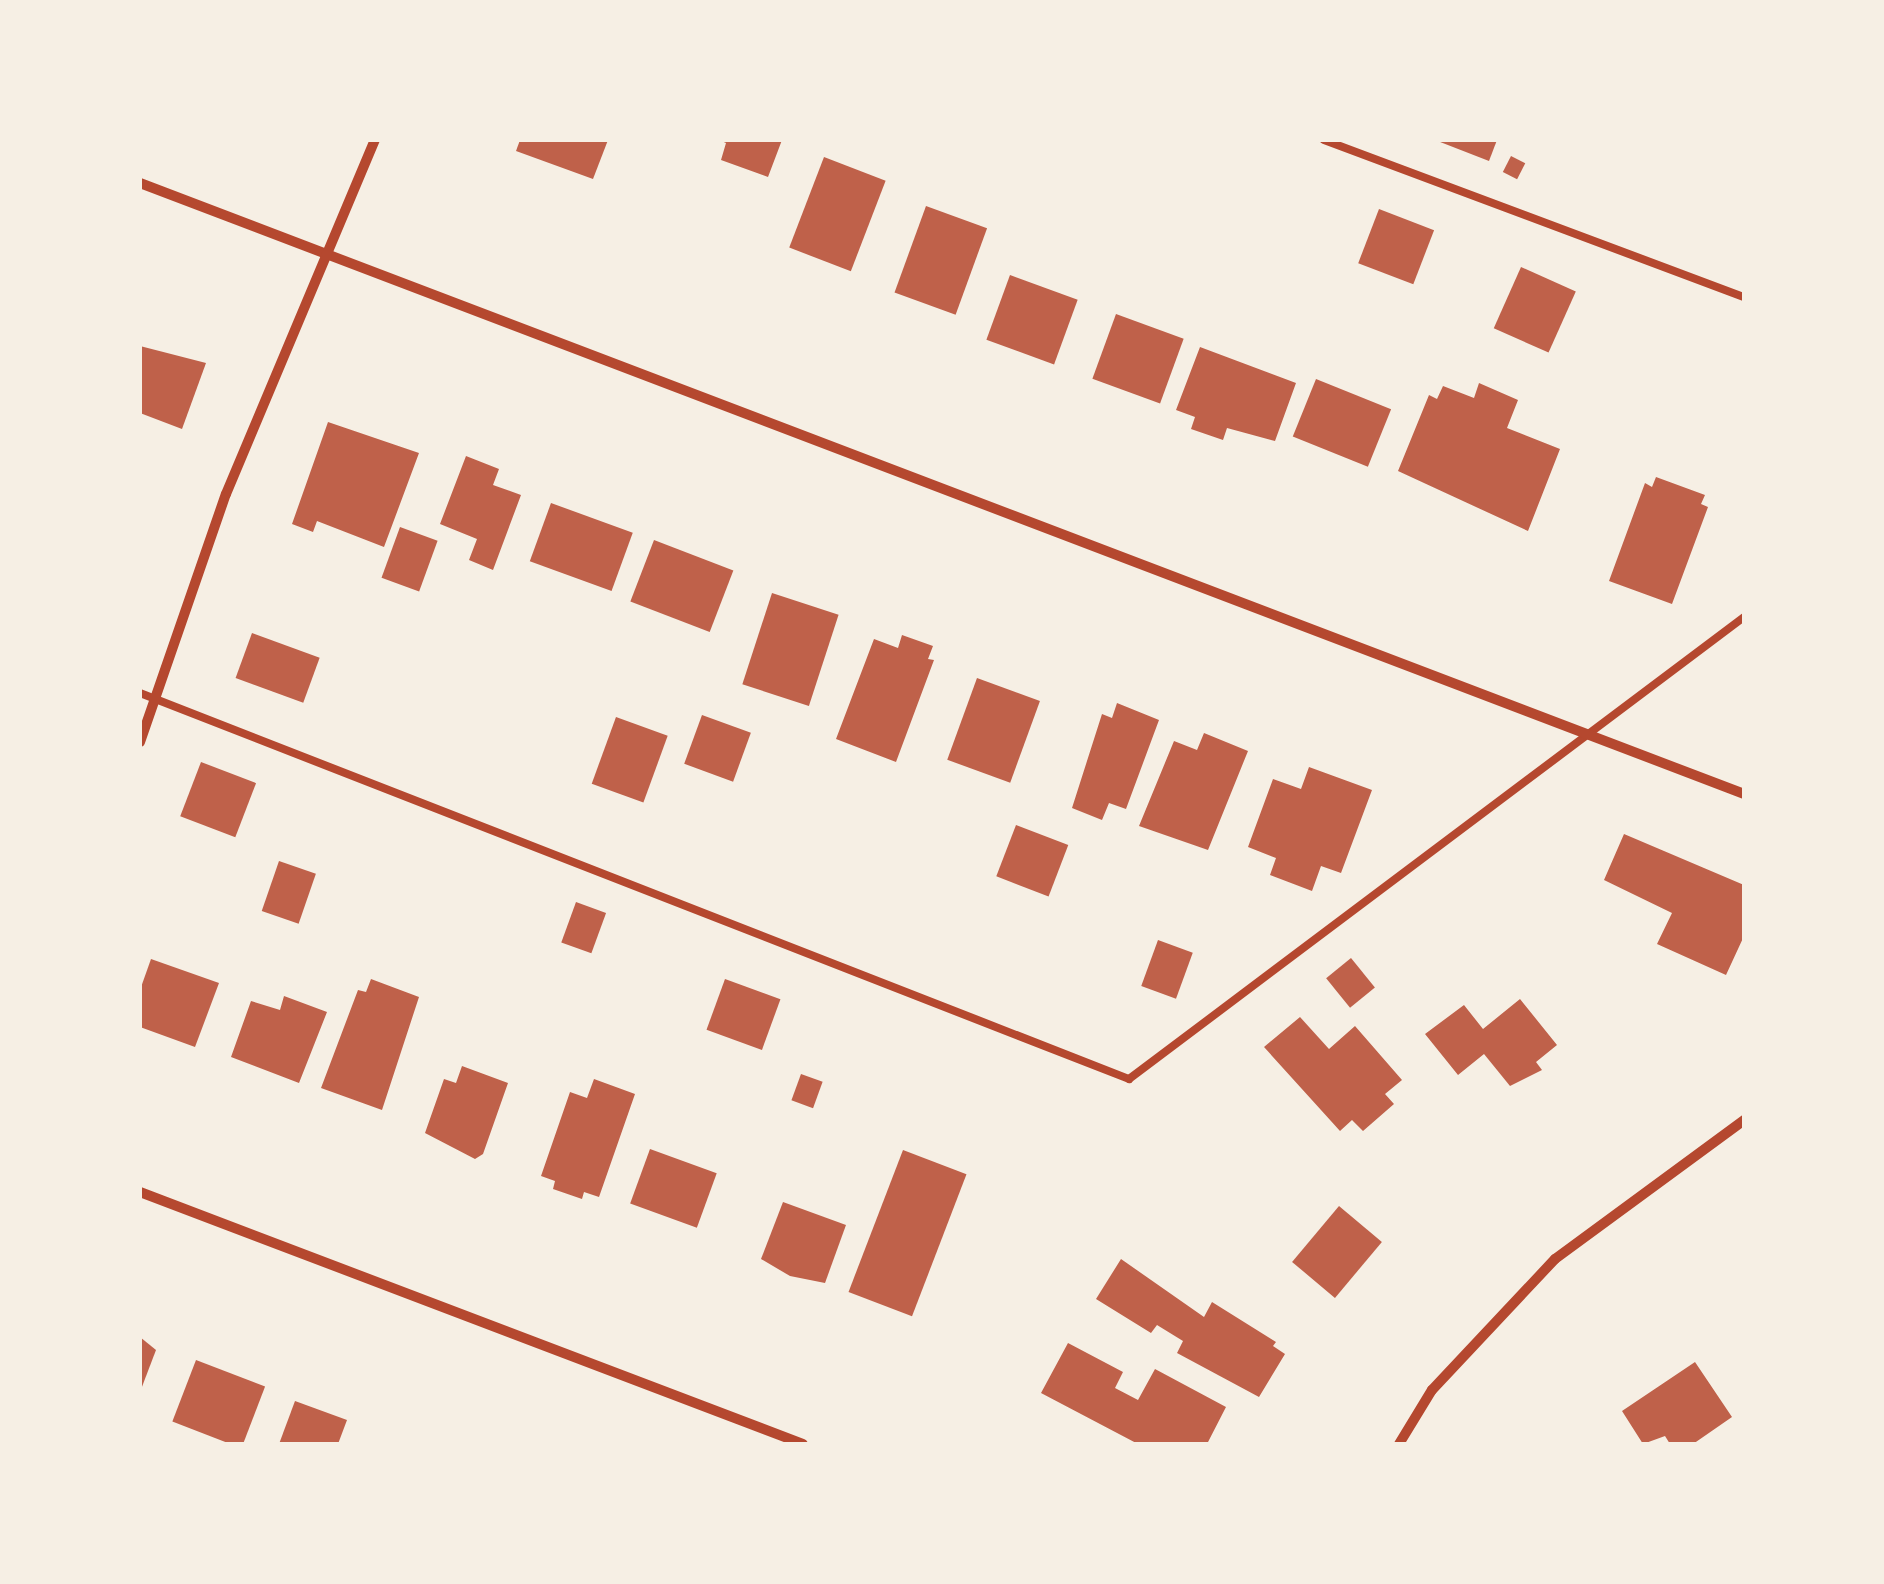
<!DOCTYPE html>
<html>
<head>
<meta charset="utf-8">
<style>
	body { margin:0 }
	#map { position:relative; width:1884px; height:1584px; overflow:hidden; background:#f6efe4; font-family:Merriweather,serif }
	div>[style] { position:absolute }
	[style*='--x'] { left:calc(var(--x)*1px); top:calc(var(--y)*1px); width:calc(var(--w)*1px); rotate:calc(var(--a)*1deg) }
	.building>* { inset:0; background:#bf614a; transform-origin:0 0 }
	.service>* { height:8px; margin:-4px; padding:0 4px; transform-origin:4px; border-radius:4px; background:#b5482f }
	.minor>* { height:10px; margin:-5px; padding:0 5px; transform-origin:5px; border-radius:5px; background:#b5482f }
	span { translate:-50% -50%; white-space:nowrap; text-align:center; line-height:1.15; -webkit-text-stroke:9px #f6efe4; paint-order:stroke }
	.frame { position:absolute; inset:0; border:142px solid #f6efe4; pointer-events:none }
</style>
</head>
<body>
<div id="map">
	<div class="building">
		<div style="clip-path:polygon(520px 140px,608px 140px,593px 179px,516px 151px)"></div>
		<div style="clip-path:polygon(782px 140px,768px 177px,721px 160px,726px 143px,719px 140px)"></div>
		<div style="clip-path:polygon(1435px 140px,1497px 140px,1489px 161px)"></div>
		<div style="left:1511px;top:156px;width:16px;height:18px;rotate:27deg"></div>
		<div style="left:824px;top:157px;width:66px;height:97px;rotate:21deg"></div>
		<div style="left:926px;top:206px;width:65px;height:92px;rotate:20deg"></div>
		<div style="left:1379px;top:209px;width:59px;height:58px;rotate:21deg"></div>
		<div style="left:1521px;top:267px;width:60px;height:67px;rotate:24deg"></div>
		<div style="left:1010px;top:275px;width:72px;height:69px;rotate:20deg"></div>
		<div style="left:1116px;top:314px;width:72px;height:69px;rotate:20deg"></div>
		<div style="clip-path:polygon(140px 346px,206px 363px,182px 429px,140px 413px)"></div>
		<div style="clip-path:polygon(1200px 347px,1296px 383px,1275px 441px,1227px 428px,1223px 440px,1191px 429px,1195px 417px,1176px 410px)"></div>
		<div style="left:1316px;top:379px;width:81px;height:62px;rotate:22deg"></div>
		<div style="clip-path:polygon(1479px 383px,1518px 400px,1507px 428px,1560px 449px,1528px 531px,1398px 471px,1429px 395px,1437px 399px,1443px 386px,1474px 398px)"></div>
		<div style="clip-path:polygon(328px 422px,419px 453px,384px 547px,317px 521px,313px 532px,292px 524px)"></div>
		<div style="clip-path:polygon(466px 456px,499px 469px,493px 485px,521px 495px,493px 570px,469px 560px,477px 539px,440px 524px)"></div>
		<div style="clip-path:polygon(1656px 477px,1705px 495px,1701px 504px,1708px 507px,1672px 604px,1609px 581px,1645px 483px,1652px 487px)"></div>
		<div style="left:551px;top:503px;width:87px;height:62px;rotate:20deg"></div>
		<div style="left:400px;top:527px;width:40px;height:54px;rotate:20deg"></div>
		<div style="left:654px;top:540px;width:85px;height:66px;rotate:21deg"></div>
		<div style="left:772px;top:593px;width:70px;height:96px;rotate:18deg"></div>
		<div style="left:252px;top:633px;width:72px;height:48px;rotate:20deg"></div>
		<div style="clip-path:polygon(902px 635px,933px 646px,928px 659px,934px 660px,896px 762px,836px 739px,874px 639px,898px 648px)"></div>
		<div style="left:977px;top:678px;width:67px;height:87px;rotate:20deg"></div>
		<div style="clip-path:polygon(1117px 703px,1159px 720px,1126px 809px,1109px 803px,1102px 820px,1072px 808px,1102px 714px,1112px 718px)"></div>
		<div style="left:702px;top:715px;width:52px;height:52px;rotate:20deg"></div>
		<div style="left:616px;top:717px;width:55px;height:71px;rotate:20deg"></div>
		<div style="clip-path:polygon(1204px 733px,1248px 751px,1208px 850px,1139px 826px,1174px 741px,1197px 750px)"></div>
		<div style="left:201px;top:762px;width:59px;height:58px;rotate:21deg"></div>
		<div style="clip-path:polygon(1309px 767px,1372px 790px,1341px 873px,1321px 866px,1312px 891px,1270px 875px,1276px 858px,1248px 847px,1273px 779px,1301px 789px)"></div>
		<div style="left:1016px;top:825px;width:56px;height:55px;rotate:21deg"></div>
		<div style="clip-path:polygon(1624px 834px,1744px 885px,1744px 936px,1726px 975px,1657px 944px,1672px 913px,1604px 880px)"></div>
		<div style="left:279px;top:861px;width:39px;height:53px;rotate:19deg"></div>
		<div style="left:576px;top:902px;width:32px;height:43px;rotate:20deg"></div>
		<div style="left:1158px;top:940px;width:37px;height:49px;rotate:20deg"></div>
		<div style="left:1351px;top:958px;width:38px;height:32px;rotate:51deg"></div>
		<div style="clip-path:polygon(151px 959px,219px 983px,195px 1047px,140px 1027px,140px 990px)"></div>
		<div style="clip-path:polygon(371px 979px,419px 997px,382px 1110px,321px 1088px,358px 990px,366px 992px)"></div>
		<div style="left:725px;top:979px;width:59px;height:54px;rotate:20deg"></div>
		<div style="clip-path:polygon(284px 996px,327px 1012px,299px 1083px,231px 1057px,251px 1001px,280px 1010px)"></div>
		<div style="clip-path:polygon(1520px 999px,1557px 1045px,1536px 1062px,1542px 1070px,1510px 1086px,1484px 1054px,1458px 1075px,1425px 1034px,1464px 1005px,1483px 1029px)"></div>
		<div style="clip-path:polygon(1300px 1017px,1329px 1049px,1355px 1026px,1402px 1080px,1385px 1094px,1394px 1104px,1363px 1131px,1352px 1120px,1340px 1131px,1264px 1047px)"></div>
		<div style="clip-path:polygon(462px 1066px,508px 1083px,483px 1154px,475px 1159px,425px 1133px,444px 1079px,456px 1083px)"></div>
		<div style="left:801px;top:1074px;width:23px;height:28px;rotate:20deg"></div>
		<div style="clip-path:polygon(594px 1079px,635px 1094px,599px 1197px,584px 1192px,582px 1199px,553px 1189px,555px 1181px,541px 1176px,570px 1092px,587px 1098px)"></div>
		<div style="left:650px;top:1149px;width:71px;height:58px;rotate:20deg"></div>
		<div style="left:903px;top:1150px;width:68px;height:152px;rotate:21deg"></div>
		<div style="clip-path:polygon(783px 1202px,846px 1225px,825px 1283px,790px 1276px,761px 1259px)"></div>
		<div style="left:1339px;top:1206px;width:56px;height:73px;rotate:40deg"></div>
		<div style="clip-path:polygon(1121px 1259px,1204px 1317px,1212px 1302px,1276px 1342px,1273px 1346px,1285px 1354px,1259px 1397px,1177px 1353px,1183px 1341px,1157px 1325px,1151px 1333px,1096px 1299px)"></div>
		<div style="clip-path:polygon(140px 1337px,156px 1350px,140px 1392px)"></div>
		<div style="clip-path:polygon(1068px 1343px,1123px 1372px,1115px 1388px,1138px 1400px,1155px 1369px,1226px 1407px,1207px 1444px,1138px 1444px,1041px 1393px)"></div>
		<div style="left:196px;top:1360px;width:74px;height:66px;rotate:21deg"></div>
		<div style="clip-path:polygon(1695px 1362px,1732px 1417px,1693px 1444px,1670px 1444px,1665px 1436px,1643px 1444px,1622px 1411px)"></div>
		<div style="clip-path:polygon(295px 1401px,347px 1420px,338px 1444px,279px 1444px)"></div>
	</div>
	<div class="service">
		<div style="--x:1324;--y:140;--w:448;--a:20.5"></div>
		<div style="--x:140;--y:693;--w:1062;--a:21.32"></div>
		<div style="--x:1129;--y:1079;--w:769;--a:-36.91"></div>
	</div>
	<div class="minor">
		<div style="--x:140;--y:183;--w:1716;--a:20.85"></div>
		<div style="--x:140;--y:742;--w:262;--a:-70.9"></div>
		<div style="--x:226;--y:494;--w:384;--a:-67.2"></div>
		<div style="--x:140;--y:1192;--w:709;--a:20.81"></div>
		<div style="--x:1399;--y:1444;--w:63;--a:-58.6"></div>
		<div style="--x:1432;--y:1390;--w:180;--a:-46.8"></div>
		<div style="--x:1555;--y:1259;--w:235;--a:-36.3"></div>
	</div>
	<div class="frame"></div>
</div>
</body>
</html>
